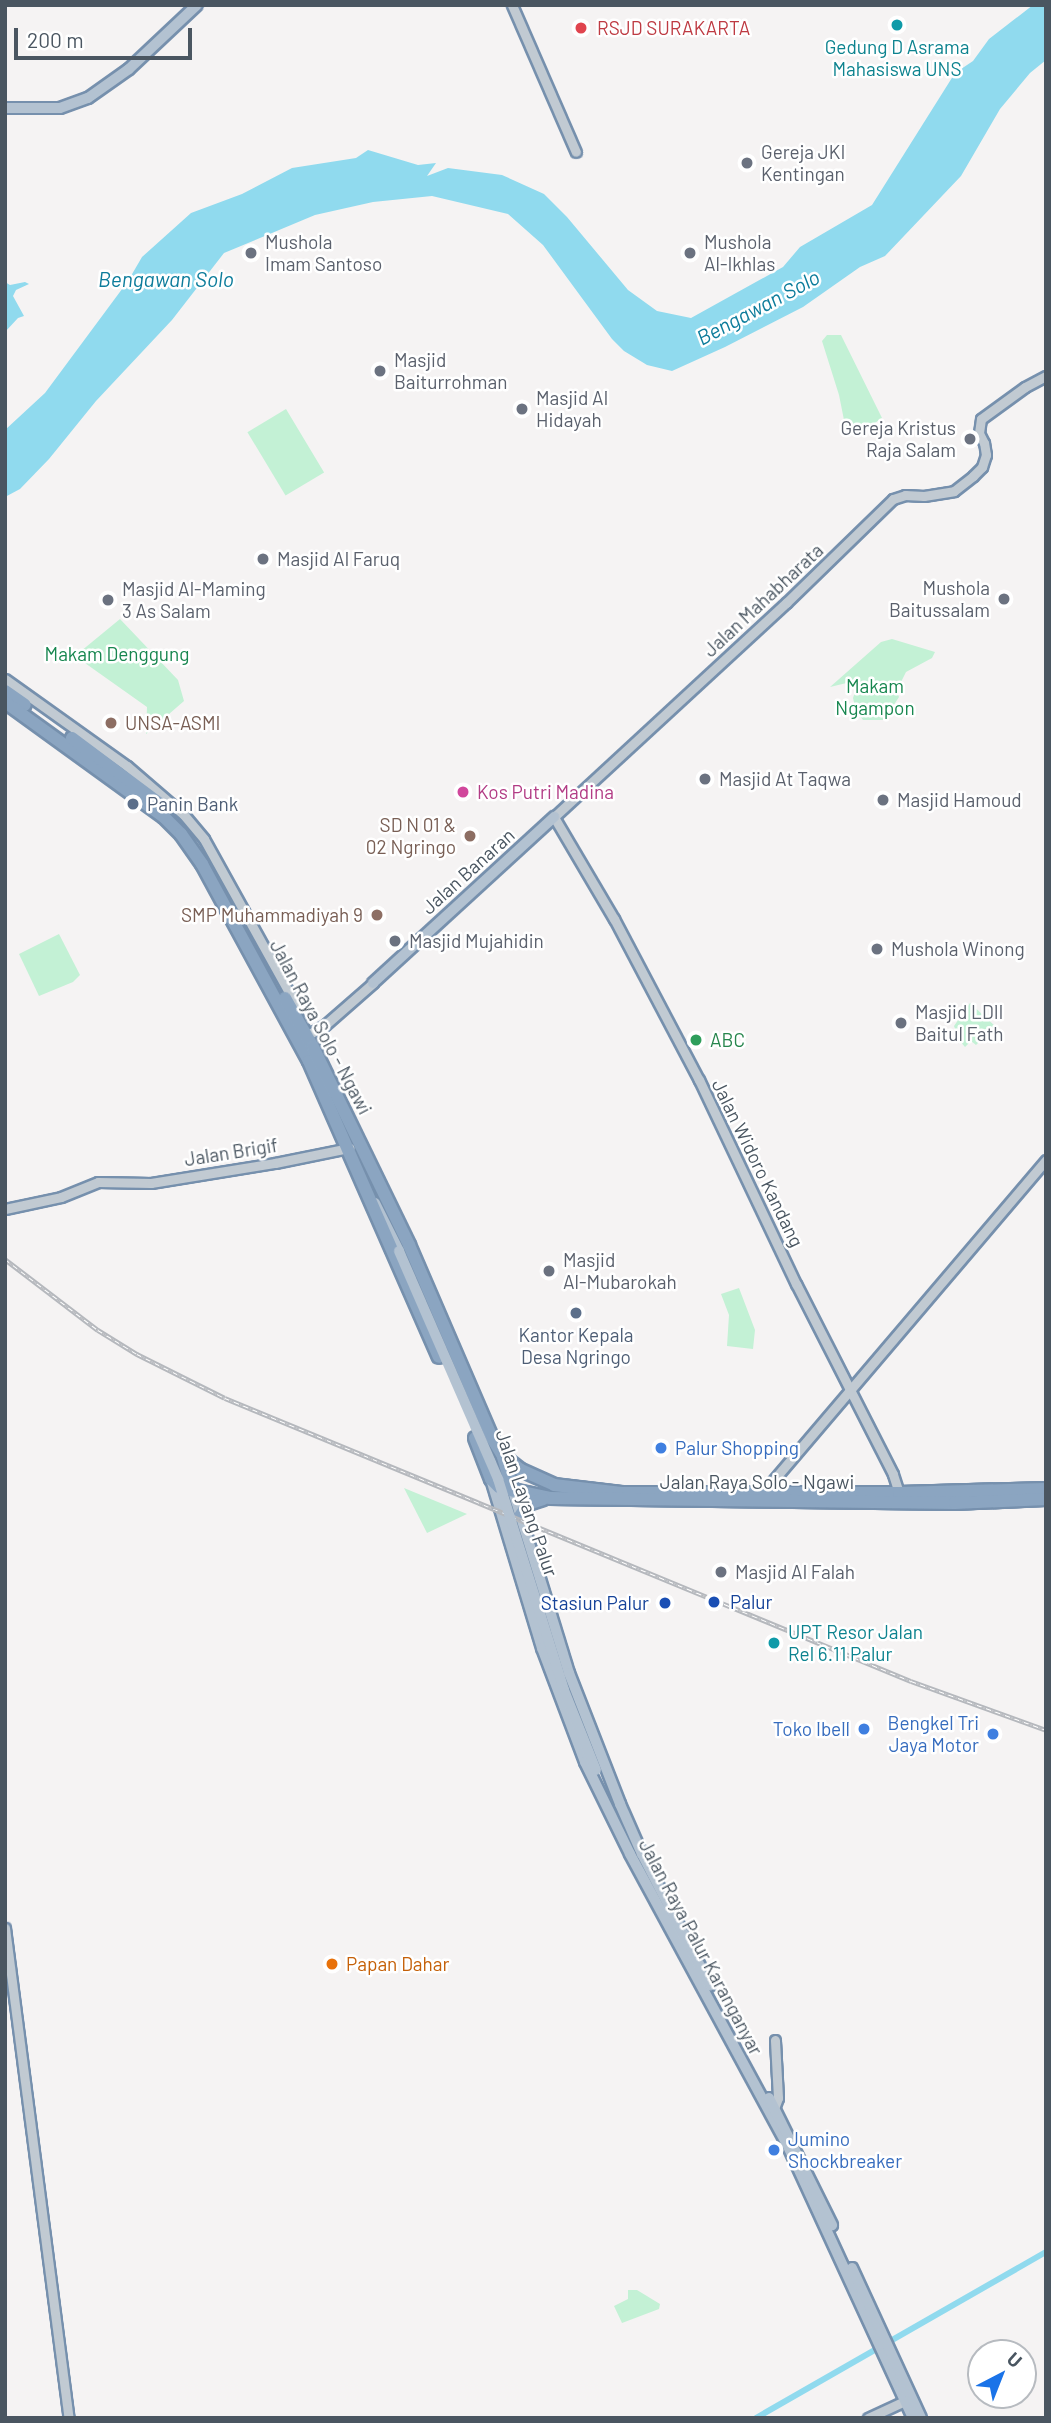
<!DOCTYPE html>
<html>
<head>
<meta charset="utf-8">
<style>
	body { margin:0 }
	#map { position:relative; width:1051px; height:2423px; overflow:hidden; background:#f5f3f3; font-family:Barlow,sans-serif }
	div>[style] { position:absolute }
	[style*='--x'] { left:calc(var(--x)*1px); top:calc(var(--y)*1px); width:calc(var(--w)*1px); rotate:calc(var(--a)*1deg) }
	.green>* { inset:0; background:#c3f1d5; transform-origin:0 0 }
	.water>* { inset:0; background:#90daee }
	.canal>* { height:6px; margin:-3px; padding:0 3px; transform-origin:3px; border-radius:3px; background:#90daee }
	.roads { filter:drop-shadow(2px 0 #7690ad) drop-shadow(-2px 0 #7690ad) drop-shadow(0 2px #7690ad) drop-shadow(0 -2px #7690ad) }
	.minor>* { height:9px; margin:-4.5px; padding:0 4.5px; transform-origin:4.5px; border-radius:4.5px; background:#c1cad2 }
	.major>* { height:10px; margin:-5px; padding:0 5px; transform-origin:5px; border-radius:5px; background:#b3c2d1 }
	.highway>* { height:12px; margin:-6px; padding:0 6px; transform-origin:6px; border-radius:6px; background:#8ba5c1 }
	.rail>* { height:4.5px; margin-top:-2.25px; transform-origin:0; background:repeating-linear-gradient(90deg,#fff 0 5px,#b5b8bd 0 10px); box-sizing:border-box; border-block:2px solid #b5b8bd }
	.major-bridge>* { height:10px; margin:-5px; padding:0 5px; transform-origin:5px; border-radius:5px; background:#b3c2d1 }
	.dots>* { width:19px; height:19px; translate:-50% -50%; box-sizing:border-box; border:4px solid #fff; border-radius:50% }
	span { translate:-50% -50%; white-space:nowrap; text-align:center; line-height:1.15; -webkit-text-stroke:5px #fff; paint-order:stroke }
	.health-label { font-size:19px; color:#be3a42 }
	.left { translate:0 -50%; text-align:left }
	.culture-label { font-size:19px; color:#0d838f }
	.worship-label { font-size:19px; color:#5b616d }
	.right { translate:-100% -50%; text-align:right }
	.street-label { font-size:19px; color:#4a5661 }
	.park-label { font-size:19px; color:#17864f }
	.education-label { font-size:19px; color:#785e54 }
	.hotel-label { font-size:19px; color:#b23c85 }
	.service-label { font-size:19px; color:#4e5e75 }
	.leisure-label { font-size:19px; color:#27864d }
	.shop-label { font-size:19px; color:#366cbe }
	.transit-label { font-size:19px; color:#164399 }
	.food-label { font-size:19px; color:#c56008 }
	.water-label { font-size:21px; color:#0c7c9b; font-style:italic }
	.frame { position:absolute; inset:0; border:7px solid #4a5661; pointer-events:none }
	.north { position:absolute; left:967px; top:2339px; width:70px; height:70px; box-sizing:border-box; background:#fff; border:2px solid #b7bbc0; border-radius:50%; rotate:42deg; font-size:19px; font-weight:700; line-height:28px; text-align:center; color:#4a5661 }
	.north::after { content:''; display:block; margin:auto; width:24px; height:32px; background:#1a73e8; clip-path:polygon(50% 0,100% 100%,50% 72%,0 100%) }
	.scale { position:absolute; left:14px; top:28px; width:178px; height:32px; box-sizing:border-box; border:4px solid #4a5661; border-top:0; padding-left:9px; font-size:21px; line-height:24px; white-space:nowrap; color:#4a5661; -webkit-text-stroke:5px #fff; paint-order:stroke }
</style>
</head>
<body>
<div id="map">
	<div class="green">
		<div style="clip-path:polygon(827px 335px,841px 335px,882px 418px,862px 432px,847px 435px,839px 395px,822px 341px)"></div>
		<div style="left:286px;top:409px;width:74px;height:45px;rotate:59deg"></div>
		<div style="clip-path:polygon(120px 619px,178px 680px,184px 701px,146px 734px,147px 707px,75px 656px)"></div>
		<div style="clip-path:polygon(892px 639px,935px 652px,932px 658px,906px 672px,901px 682px,894px 686px,899px 697px,884px 720px,863px 720px,856px 711px,853px 698px,859px 680px,830px 687px,881px 642px)"></div>
		<div style="clip-path:polygon(59px 934px,80px 975px,73px 982px,39px 996px,19px 954px)"></div>
		<div style="clip-path:polygon(970px 1003px,995px 1026px,976px 1045px,971px 1041px,965px 1047px,959px 1040px,954px 1026px)"></div>
		<div style="clip-path:polygon(739px 1288px,755px 1330px,753px 1349px,727px 1346px,729px 1315px,721px 1294px)"></div>
		<div style="clip-path:polygon(404px 1488px,467px 1514px,427px 1533px)"></div>
		<div style="clip-path:polygon(628px 2290px,637px 2290px,660px 2304px,659px 2309px,622px 2323px,614px 2306px,628px 2299px)"></div>
	</div>
	<div class="water">
		<div style="clip-path:polygon(1033px 5px,1046px 5px,1046px 60px,1030px 73px,1000px 109px,961px 176px,885px 256px,860px 267px,803px 307px,725px 347px,672px 371px,647px 365px,624px 351px,612px 339px,543px 245px,508px 214px,432px 196px,373px 202px,315px 215px,224px 253px,172px 320px,96px 401px,49px 459px,20px 489px,5px 497px,5px 430px,45px 393px,128px 281px,142px 257px,191px 213px,242px 194px,292px 168px,356px 158px,368px 150px,418px 165px,436px 163px,427px 176px,448px 168px,502px 175px,544px 194px,567px 217px,628px 290px,657px 311px,691px 318px,783px 267px,800px 247px,872px 205px,955px 73px,973px 61px,989px 39px)"></div>
		<div style="clip-path:polygon(25px 282px,29px 284px,16px 290px,13px 296px,24px 316px,18px 318px,5px 332px,5px 282px,10px 285px)"></div>
	</div>
	<div class="canal">
		<div style="--x:756;--y:2418;--w:334;--a:-29.8"></div>
	</div>
	<div class="roads">
		<div class="minor">
			<div style="--x:512;--y:5;--w:160;--a:66.5"></div>
			<div style="--x:5;--y:679;--w:150;--a:35.5"></div>
			<div style="--x:127;--y:766;--w:75;--a:40.7"></div>
			<div style="--x:184;--y:815;--w:31;--a:50"></div>
			<div style="--x:204;--y:839;--w:190;--a:61"></div>
			<div style="--x:306;--y:1036;--w:22;--a:-30"></div>
			<div style="--x:325;--y:1025;--w:64;--a:-41.2"></div>
			<div style="--x:5;--y:1209;--w:57;--a:-12.1"></div>
			<div style="--x:61;--y:1197;--w:40;--a:-22"></div>
			<div style="--x:98;--y:1182;--w:53;--a:1.1"></div>
			<div style="--x:151;--y:1183;--w:126;--a:-9.2"></div>
			<div style="--x:275;--y:1163;--w:76;--a:-11.5"></div>
			<div style="--x:769;--y:1491;--w:8;--a:-76"></div>
			<div style="--x:771;--y:1483;--w:424;--a:-49.6"></div>
			<div style="--x:899;--y:1493;--w:20;--a:-108"></div>
			<div style="--x:893;--y:1474;--w:213;--a:-117"></div>
			<div style="--x:796;--y:1284;--w:226;--a:-115.4"></div>
			<div style="--x:699;--y:1080;--w:182;--a:-117.8"></div>
			<div style="--x:614;--y:919;--w:118;--a:-120.5"></div>
			<div style="--x:554;--y:817;--w:316;--a:-42.7"></div>
			<div style="--x:786;--y:603;--w:149;--a:-44.2"></div>
			<div style="--x:893;--y:499;--w:13;--a:-18"></div>
			<div style="--x:905;--y:495;--w:19;--a:3"></div>
			<div style="--x:924;--y:496;--w:30;--a:-9"></div>
			<div style="--x:954;--y:491;--w:24;--a:-38"></div>
			<div style="--x:973;--y:476;--w:13;--a:-45"></div>
			<div style="--x:982;--y:467;--w:13;--a:-72"></div>
			<div style="--x:986;--y:455;--w:12;--a:-99"></div>
			<div style="--x:984;--y:443;--w:11;--a:-117"></div>
			<div style="--x:979;--y:433;--w:14;--a:-82"></div>
			<div style="--x:981;--y:419;--w:54;--a:-36"></div>
			<div style="--x:1025;--y:387;--w:24;--a:-28"></div>
			<div style="--x:5;--y:1928;--w:494;--a:82.6"></div>
			<div style="--x:773;--y:2111;--w:14;--a:-69"></div>
			<div style="--x:778;--y:2098;--w:58;--a:-93"></div>
			<div style="--x:868;--y:2418;--w:47;--a:-24.9"></div>
		</div>
		<div class="major">
			<div style="--x:5;--y:108;--w:55;--a:0"></div>
			<div style="--x:60;--y:108;--w:30;--a:-20"></div>
			<div style="--x:88;--y:98;--w:50;--a:-35.3"></div>
			<div style="--x:129;--y:69;--w:93;--a:-43.3"></div>
			<div style="--x:373;--y:983;--w:246;--a:-42.5"></div>
			<div style="--x:375;--y:1203;--w:54;--a:63.4"></div>
			<div style="--x:491;--y:1479;--w:177;--a:73.2"></div>
			<div style="--x:542;--y:1648;--w:122;--a:69.3"></div>
			<div style="--x:585;--y:1762;--w:102;--a:63.9"></div>
			<div style="--x:630;--y:1854;--w:328;--a:61.6"></div>
			<div style="--x:786;--y:2142;--w:304;--a:65.3"></div>
			<div style="--x:513;--y:1491;--w:190;--a:72.9"></div>
			<div style="--x:569;--y:1673;--w:141;--a:68.7"></div>
			<div style="--x:620;--y:1804;--w:55;--a:66.3"></div>
			<div style="--x:642;--y:1854;--w:148;--a:62.6"></div>
			<div style="--x:769;--y:2098;--w:142;--a:63.6"></div>
			<div style="--x:852;--y:2268;--w:165;--a:65.3"></div>
		</div>
		<div class="highway">
			<div style="--x:5;--y:691;--w:24;--a:35"></div>
			<div style="--x:5;--y:702;--w:196;--a:35.9"></div>
			<div style="--x:164;--y:817;--w:24;--a:45"></div>
			<div style="--x:181;--y:834;--w:37;--a:55"></div>
			<div style="--x:202;--y:864;--w:224;--a:61.5"></div>
			<div style="--x:309;--y:1061;--w:323;--a:66.3"></div>
			<div style="--x:72;--y:738;--w:114;--a:36.8"></div>
			<div style="--x:285;--y:998;--w:56;--a:60.3"></div>
			<div style="--x:313;--y:1047;--w:220;--a:64.1"></div>
			<div style="--x:409;--y:1245;--w:210;--a:66.7"></div>
			<div style="--x:492;--y:1438;--w:21;--a:59"></div>
			<div style="--x:503;--y:1456;--w:23;--a:38"></div>
			<div style="--x:521;--y:1470;--w:36;--a:24"></div>
			<div style="--x:554;--y:1485;--w:68;--a:6.7"></div>
			<div style="--x:622;--y:1493;--w:277;--a:0"></div>
			<div style="--x:899;--y:1493;--w:147;--a:-1.6"></div>
			<div style="--x:475;--y:1438;--w:44;--a:68.7"></div>
			<div style="--x:491;--y:1479;--w:11;--a:45"></div>
			<div style="--x:499;--y:1487;--w:52;--a:12.2"></div>
			<div style="--x:550;--y:1498;--w:405;--a:0.7"></div>
			<div style="--x:955;--y:1503;--w:91;--a:-2.5"></div>
			<div style="--x:503;--y:1457;--w:35;--a:74"></div>
			<div style="--x:520;--y:1516;--w:14;--a:-56"></div>
			<div style="--x:528;--y:1504;--w:16;--a:-18"></div>
		</div>
	</div>
	<div class="rail">
		<div style="--x:5;--y:1259;--w:117;--a:37.4"></div>
		<div style="--x:98;--y:1330;--w:46;--a:31.6"></div>
		<div style="--x:137;--y:1354;--w:98;--a:26.6"></div>
		<div style="--x:225;--y:1398;--w:742;--a:22.42"></div>
		<div style="--x:911;--y:1681;--w:144;--a:19.9"></div>
	</div>
	<div class="major-bridge">
		<div style="--x:399;--y:1251;--w:249;--a:66.5"></div>
		<div style="--x:498;--y:1479;--w:221;--a:72.6"></div>
		<div style="--x:564;--y:1690;--w:86;--a:68.2"></div>
	</div>
	<div class="dots">
		<div style="left:897px;top:25px;background:#0f9aa8"></div>
		<div style="left:581px;top:28px;background:#e0444e"></div>
		<div style="left:747px;top:163px;background:#6b7280"></div>
		<div style="left:251px;top:253px;background:#6b7280"></div>
		<div style="left:690px;top:253px;background:#6b7280"></div>
		<div style="left:380px;top:371px;background:#6b7280"></div>
		<div style="left:522px;top:409px;background:#6b7280"></div>
		<div style="left:970px;top:439px;background:#6b7280"></div>
		<div style="left:263px;top:559px;background:#6b7280"></div>
		<div style="left:1004px;top:599px;background:#6b7280"></div>
		<div style="left:108px;top:600px;background:#6b7280"></div>
		<div style="left:111px;top:723px;background:#8d6e63"></div>
		<div style="left:705px;top:779px;background:#6b7280"></div>
		<div style="left:463px;top:792px;background:#d1479c"></div>
		<div style="left:883px;top:800px;background:#6b7280"></div>
		<div style="left:133px;top:804px;background:#5c6f8a"></div>
		<div style="left:470px;top:836px;background:#8d6e63"></div>
		<div style="left:377px;top:915px;background:#8d6e63"></div>
		<div style="left:395px;top:941px;background:#6b7280"></div>
		<div style="left:877px;top:949px;background:#6b7280"></div>
		<div style="left:901px;top:1023px;background:#6b7280"></div>
		<div style="left:696px;top:1040px;background:#2e9e5b"></div>
		<div style="left:549px;top:1271px;background:#6b7280"></div>
		<div style="left:576px;top:1313px;background:#5c6f8a"></div>
		<div style="left:661px;top:1448px;background:#3f7fe0"></div>
		<div style="left:721px;top:1572px;background:#6b7280"></div>
		<div style="left:714px;top:1602px;background:#1a4fb4"></div>
		<div style="left:665px;top:1603px;background:#1a4fb4"></div>
		<div style="left:774px;top:1643px;background:#0f9aa8"></div>
		<div style="left:864px;top:1729px;background:#3f7fe0"></div>
		<div style="left:993px;top:1734px;background:#3f7fe0"></div>
		<div style="left:332px;top:1964px;background:#e8710a"></div>
		<div style="left:774px;top:2150px;background:#3f7fe0"></div>
	</div>
	<div class="health-label">
		<span class="left" style="left:597px;top:28px">RSJD SURAKARTA</span>
	</div>
	<div class="culture-label">
		<span style="left:897px;top:58px">Gedung D Asrama<br>Mahasiswa UNS</span>
		<span class="left" style="left:788px;top:1643px">UPT Resor Jalan<br>Rel 6.11 Palur</span>
	</div>
	<div class="worship-label">
		<span class="left" style="left:761px;top:163px">Gereja JKI<br>Kentingan</span>
		<span class="left" style="left:265px;top:253px">Mushola<br>Imam Santoso</span>
		<span class="left" style="left:704px;top:253px">Mushola<br>Al-Ikhlas</span>
		<span class="left" style="left:394px;top:371px">Masjid<br>Baiturrohman</span>
		<span class="left" style="left:536px;top:409px">Masjid Al<br>Hidayah</span>
		<span class="right" style="left:956px;top:439px">Gereja Kristus<br>Raja Salam</span>
		<span class="left" style="left:277px;top:559px">Masjid Al Faruq</span>
		<span class="right" style="left:990px;top:599px">Mushola<br>Baitussalam</span>
		<span class="left" style="left:122px;top:600px">Masjid Al-Maming<br>3 As Salam</span>
		<span class="left" style="left:719px;top:779px">Masjid At Taqwa</span>
		<span class="left" style="left:897px;top:800px">Masjid Hamoud</span>
		<span class="left" style="left:409px;top:941px">Masjid Mujahidin</span>
		<span class="left" style="left:891px;top:949px">Mushola Winong</span>
		<span class="left" style="left:915px;top:1023px">Masjid LDII<br>Baitul Fath</span>
		<span class="left" style="left:563px;top:1271px">Masjid<br>Al-Mubarokah</span>
		<span class="left" style="left:735px;top:1572px">Masjid Al Falah</span>
	</div>
	<div class="street-label">
		<span style="left:763px;top:600px;rotate:-43deg">Jalan Mahabharata</span>
		<span style="left:468px;top:871px;rotate:-42deg">Jalan Banaran</span>
		<span style="left:321px;top:1027px;rotate:62deg">Jalan Raya Solo - Ngawi</span>
		<span style="left:231px;top:1152px;rotate:-9deg">Jalan Brigif</span>
		<span style="left:758px;top:1163px;rotate:64deg">Jalan Widoro Kandang</span>
		<span style="left:757px;top:1482px">Jalan Raya Solo - Ngawi</span>
		<span style="left:527px;top:1503px;rotate:71deg">Jalan Layang Palur</span>
		<span style="left:701px;top:1947px;rotate:62deg">Jalan Raya Palur Karanganyar</span>
	</div>
	<div class="park-label">
		<span style="left:117px;top:654px">Makam Denggung</span>
		<span style="left:875px;top:697px">Makam<br>Ngampon</span>
	</div>
	<div class="education-label">
		<span class="left" style="left:125px;top:723px">UNSA-ASMI</span>
		<span class="right" style="left:456px;top:836px">SD N 01 &amp;<br>02 Ngringo</span>
		<span class="right" style="left:363px;top:915px">SMP Muhammadiyah 9</span>
	</div>
	<div class="hotel-label">
		<span class="left" style="left:477px;top:792px">Kos Putri Madina</span>
	</div>
	<div class="service-label">
		<span class="left" style="left:147px;top:804px">Panin Bank</span>
		<span style="left:576px;top:1346px">Kantor Kepala<br>Desa Ngringo</span>
	</div>
	<div class="leisure-label">
		<span class="left" style="left:710px;top:1040px">ABC</span>
	</div>
	<div class="shop-label">
		<span class="left" style="left:675px;top:1448px">Palur Shopping</span>
		<span class="right" style="left:979px;top:1734px">Bengkel Tri<br>Jaya Motor</span>
		<span class="right" style="left:850px;top:1729px">Toko Ibell</span>
		<span class="left" style="left:788px;top:2150px">Jumino<br>Shockbreaker</span>
	</div>
	<div class="transit-label">
		<span class="left" style="left:730px;top:1602px">Palur</span>
		<span class="right" style="left:649px;top:1603px">Stasiun Palur</span>
	</div>
	<div class="food-label">
		<span class="left" style="left:346px;top:1964px">Papan Dahar</span>
	</div>
	<div class="water-label">
		<span style="left:166px;top:279px">Bengawan Solo</span>
		<span style="left:758px;top:307px;rotate:-28deg">Bengawan Solo</span>
	</div>
	<div class="frame"></div>
	<div class="north">U</div>
	<div class="scale">200 m</div>
</div>
</body>
</html>
